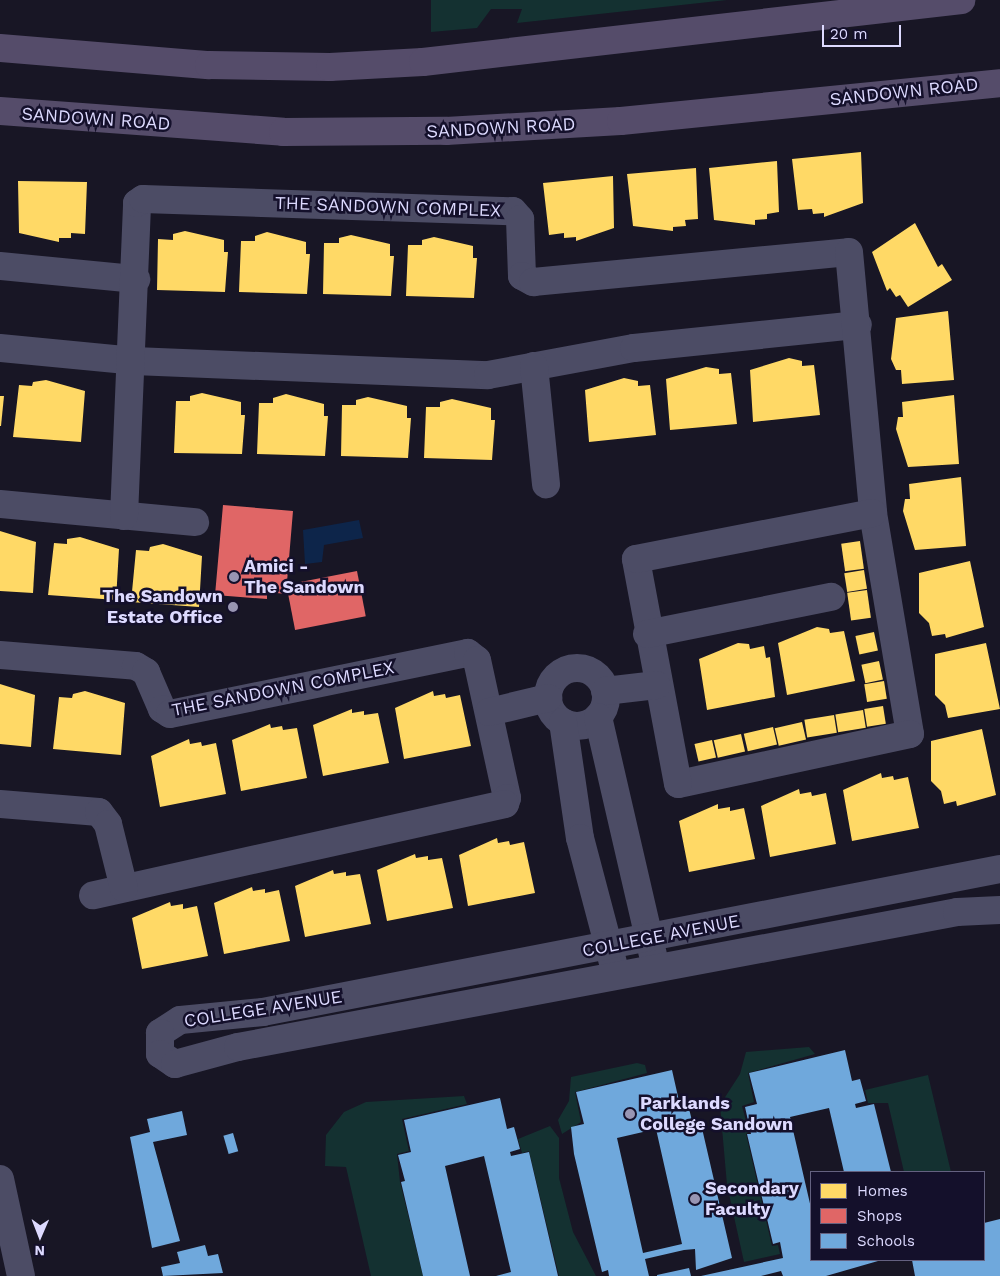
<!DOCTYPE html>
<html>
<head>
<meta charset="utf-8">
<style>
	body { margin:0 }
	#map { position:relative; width:1000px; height:1276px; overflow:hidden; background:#181625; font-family:"Work Sans",sans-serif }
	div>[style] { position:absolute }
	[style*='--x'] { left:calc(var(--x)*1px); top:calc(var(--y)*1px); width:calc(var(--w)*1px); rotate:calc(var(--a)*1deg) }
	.green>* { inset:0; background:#143131 }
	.water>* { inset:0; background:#0d254a }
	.homes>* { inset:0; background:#ffd966; transform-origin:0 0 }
	.shops>* { inset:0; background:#e06666; transform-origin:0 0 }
	.schools>* { inset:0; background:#6fa8dc; transform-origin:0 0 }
	.minor>* { height:28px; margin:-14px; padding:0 14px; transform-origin:14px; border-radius:14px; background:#4c4c65 }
	.minor>.ring { margin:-14px; padding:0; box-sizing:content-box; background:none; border:28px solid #4c4c65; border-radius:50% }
	.major>* { height:28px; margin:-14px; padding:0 14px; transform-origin:14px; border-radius:14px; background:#554c6a }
	.dots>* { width:14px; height:14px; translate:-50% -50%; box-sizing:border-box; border:2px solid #14102b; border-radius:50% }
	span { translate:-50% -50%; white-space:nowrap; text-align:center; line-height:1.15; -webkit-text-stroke:5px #14102b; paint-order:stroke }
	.street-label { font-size:18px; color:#dddaff }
	.poi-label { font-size:18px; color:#dddaff; font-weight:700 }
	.left { translate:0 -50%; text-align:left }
	.right { translate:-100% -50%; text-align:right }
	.legend { position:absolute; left:810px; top:1171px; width:175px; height:90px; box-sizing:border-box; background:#14102b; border:1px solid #646180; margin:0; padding:6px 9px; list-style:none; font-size:15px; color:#dddaff }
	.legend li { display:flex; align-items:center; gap:10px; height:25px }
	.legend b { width:25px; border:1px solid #646180 }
	.north { position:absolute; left:15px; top:1211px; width:50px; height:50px; -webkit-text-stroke:4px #14102b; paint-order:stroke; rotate:181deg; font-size:14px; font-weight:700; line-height:20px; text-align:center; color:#dddaff }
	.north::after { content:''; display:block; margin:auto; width:18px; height:22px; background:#dddaff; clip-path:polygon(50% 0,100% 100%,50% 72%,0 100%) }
	.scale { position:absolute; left:822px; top:25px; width:79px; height:22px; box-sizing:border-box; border:2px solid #dddaff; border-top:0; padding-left:6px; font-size:15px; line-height:18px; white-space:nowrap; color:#dddaff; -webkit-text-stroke:4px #14102b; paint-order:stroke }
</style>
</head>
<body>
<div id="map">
	<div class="green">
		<div style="clip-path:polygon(431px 0,727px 0,517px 23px,522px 9px,491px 9px,477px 28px,431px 32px)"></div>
		<div style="clip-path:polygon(809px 1047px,815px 1054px,748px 1073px,754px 1102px,742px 1106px,749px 1132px,746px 1134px,772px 1246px,778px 1245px,780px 1254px,744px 1262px,727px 1185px,720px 1105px,740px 1074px,746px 1052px)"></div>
		<div style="clip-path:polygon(637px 1063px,645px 1065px,647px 1073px,575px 1092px,581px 1122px,562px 1134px,558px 1120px,569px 1101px,571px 1077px)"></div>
		<div style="clip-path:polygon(928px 1075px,951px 1172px,904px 1172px,888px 1103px,868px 1103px,865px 1090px)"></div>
		<div style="clip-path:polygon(464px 1096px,467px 1104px,402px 1119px,409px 1151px,397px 1154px,400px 1182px,423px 1276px,371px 1276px,346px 1167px,325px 1166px,326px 1135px,344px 1112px,366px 1102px)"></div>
		<div style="clip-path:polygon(550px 1126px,559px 1138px,559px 1178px,573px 1232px,596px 1276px,559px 1276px,529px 1151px,522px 1153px,518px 1139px)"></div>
	</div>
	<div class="water">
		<div style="clip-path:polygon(359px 520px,363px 538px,324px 545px,322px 562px,305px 564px,303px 530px)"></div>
	</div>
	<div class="homes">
		<div style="clip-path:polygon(861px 152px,863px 203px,824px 217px,824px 213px,813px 214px,812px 209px,798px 210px,792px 159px)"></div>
		<div style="clip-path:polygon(777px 161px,779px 212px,767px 214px,767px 219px,755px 220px,755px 225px,714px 220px,709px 168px)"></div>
		<div style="clip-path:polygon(696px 168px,698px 219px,685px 220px,686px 226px,673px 227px,673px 231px,633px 226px,627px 174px)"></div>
		<div style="clip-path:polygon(613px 176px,614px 228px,576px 241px,576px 237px,564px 238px,564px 233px,549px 235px,543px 183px)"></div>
		<div style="clip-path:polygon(18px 181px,87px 182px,85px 234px,71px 233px,71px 238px,59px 238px,59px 242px,19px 233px)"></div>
		<div style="clip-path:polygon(915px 223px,938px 267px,942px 264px,952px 280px,908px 307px,900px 295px,896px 297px,890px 288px,887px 291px,872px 252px)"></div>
		<div style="clip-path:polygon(185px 231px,224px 240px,224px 252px,228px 252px,225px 292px,157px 290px,158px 239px,173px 240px,173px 234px)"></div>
		<div style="clip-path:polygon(267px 232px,306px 242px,306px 254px,310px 254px,307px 294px,239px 292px,241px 241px,255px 241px,255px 236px)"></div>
		<div style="clip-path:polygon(351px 235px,390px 244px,390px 256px,394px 256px,391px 296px,323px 294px,324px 243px,339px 243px,339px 238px)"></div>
		<div style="clip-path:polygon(434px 237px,473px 246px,473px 258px,477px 258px,474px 298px,406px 296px,408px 245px,422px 245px,422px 240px)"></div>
		<div style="clip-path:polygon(948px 311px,954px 380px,902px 384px,901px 370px,896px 370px,891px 359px,896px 318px)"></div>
		<div style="clip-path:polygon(789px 358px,802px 361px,802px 366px,814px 365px,820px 415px,753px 422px,750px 370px)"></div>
		<div style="clip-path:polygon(706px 367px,719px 369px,719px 374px,731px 373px,737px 424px,670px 430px,666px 379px)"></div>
		<div style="clip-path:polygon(624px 378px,638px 381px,638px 386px,650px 385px,656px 435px,589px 442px,585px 390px)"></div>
		<div style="clip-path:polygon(46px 380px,85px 391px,81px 442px,13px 437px,19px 385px,32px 386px,33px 382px)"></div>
		<div style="clip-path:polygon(202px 393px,241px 402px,241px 415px,245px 415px,242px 454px,174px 453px,176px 401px,190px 401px,190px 396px)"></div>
		<div style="clip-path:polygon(286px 394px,324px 404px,324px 416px,328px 416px,325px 456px,257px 454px,259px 403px,273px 403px,273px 398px)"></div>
		<div style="clip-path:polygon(954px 395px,959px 464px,908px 467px,896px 429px,898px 417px,903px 417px,902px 402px)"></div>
		<div style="clip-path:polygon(0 396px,4px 396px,1px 426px,0 426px)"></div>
		<div style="clip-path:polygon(368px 397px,407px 406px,407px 418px,411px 418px,408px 458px,341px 456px,342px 405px,356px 405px,356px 400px)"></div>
		<div style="clip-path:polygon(452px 399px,491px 408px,491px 420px,495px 420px,492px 460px,424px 458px,426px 407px,440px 407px,440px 402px)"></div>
		<div style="clip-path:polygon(961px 477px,966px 546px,915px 550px,903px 511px,905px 499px,910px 499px,909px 484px)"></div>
		<div style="clip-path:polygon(0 531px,36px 542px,33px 593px,0 591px)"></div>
		<div style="clip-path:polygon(80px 537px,119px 549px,116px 600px,48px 595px,54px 543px,67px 544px,67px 539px)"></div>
		<div style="left:860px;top:541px;width:28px;height:19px;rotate:82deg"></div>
		<div style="clip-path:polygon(163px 544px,202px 556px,199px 607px,131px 602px,136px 550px,149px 551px,150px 547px)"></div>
		<div style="clip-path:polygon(970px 561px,984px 627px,946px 638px,945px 634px,932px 636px,929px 623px,919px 613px,919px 573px)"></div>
		<div style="left:864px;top:570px;width:19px;height:20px;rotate:81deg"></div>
		<div style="left:867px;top:590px;width:28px;height:20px;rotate:82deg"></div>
		<div style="clip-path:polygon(817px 627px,829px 629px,830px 633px,844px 631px,855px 681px,787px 695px,778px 643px)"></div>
		<div style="left:874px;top:632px;width:19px;height:19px;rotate:78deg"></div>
		<div style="clip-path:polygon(738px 643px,749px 644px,750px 649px,764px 646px,766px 658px,770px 657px,775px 697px,707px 710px,699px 659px)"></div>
		<div style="clip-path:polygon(986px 643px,1000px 709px,948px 718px,945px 705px,935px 695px,935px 654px)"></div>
		<div style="left:879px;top:661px;width:19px;height:18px;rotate:78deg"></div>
		<div style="left:884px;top:681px;width:18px;height:20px;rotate:81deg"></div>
		<div style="clip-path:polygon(0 684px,35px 695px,31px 747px,0 744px)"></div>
		<div style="clip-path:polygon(85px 691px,125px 703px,121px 755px,53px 749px,59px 697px,72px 698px,73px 694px)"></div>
		<div style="clip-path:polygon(433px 691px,434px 696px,445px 694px,446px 698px,460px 695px,471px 746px,404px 759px,395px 708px)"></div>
		<div style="left:883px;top:706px;width:18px;height:19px;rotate:81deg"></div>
		<div style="clip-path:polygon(352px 709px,352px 713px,364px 711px,364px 715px,378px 713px,389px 763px,323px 776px,313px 725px)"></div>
		<div style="left:863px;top:710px;width:18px;height:28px;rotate:81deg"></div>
		<div style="left:834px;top:715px;width:18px;height:30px;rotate:81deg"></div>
		<div style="left:802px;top:722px;width:18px;height:28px;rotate:77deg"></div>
		<div style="clip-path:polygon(270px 724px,271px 728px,282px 726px,283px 730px,297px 728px,307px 778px,241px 791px,232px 740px)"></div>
		<div style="left:773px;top:727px;width:18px;height:30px;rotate:77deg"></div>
		<div style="clip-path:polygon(982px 729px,996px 795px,957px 806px,956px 801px,944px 804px,941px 791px,931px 781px,931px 741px)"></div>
		<div style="left:741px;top:734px;width:18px;height:28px;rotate:77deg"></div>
		<div style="clip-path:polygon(189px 739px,190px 744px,201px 742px,202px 746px,216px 743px,226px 794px,160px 807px,151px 756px)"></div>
		<div style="left:712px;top:740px;width:18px;height:18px;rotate:77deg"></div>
		<div style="clip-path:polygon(881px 773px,882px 778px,893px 776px,894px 780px,908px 777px,919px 828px,852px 841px,843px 790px)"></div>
		<div style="clip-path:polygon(799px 789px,800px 794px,811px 792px,812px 796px,826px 793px,836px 844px,770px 857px,761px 806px)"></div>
		<div style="clip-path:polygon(718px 804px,718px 809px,730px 807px,730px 811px,744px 808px,755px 859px,689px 872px,679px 821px)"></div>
		<div style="clip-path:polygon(497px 838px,498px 843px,509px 841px,510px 845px,524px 842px,535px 893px,468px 906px,459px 855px)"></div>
		<div style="clip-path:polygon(415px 854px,416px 858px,428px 856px,428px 860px,442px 858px,453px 908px,387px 921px,377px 870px)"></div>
		<div style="clip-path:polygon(333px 870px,334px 874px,346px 872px,346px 876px,360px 874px,371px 924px,305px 937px,295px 886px)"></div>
		<div style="clip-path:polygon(252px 887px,253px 891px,265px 889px,265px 893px,279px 890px,290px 941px,224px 954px,214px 903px)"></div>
		<div style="clip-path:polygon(170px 902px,171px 906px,183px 904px,183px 909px,197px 906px,208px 956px,142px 969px,132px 918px)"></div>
	</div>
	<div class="shops">
		<div style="clip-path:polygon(223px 505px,293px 511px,286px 594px,267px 592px,267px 599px,215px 595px)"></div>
		<div style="left:357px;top:571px;width:46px;height:72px;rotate:79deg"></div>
	</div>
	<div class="schools">
		<div style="clip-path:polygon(845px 1050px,852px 1081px,860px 1079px,866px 1101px,855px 1104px,856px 1108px,874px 1104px,891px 1172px,844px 1172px,829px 1108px,790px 1117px,811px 1208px,811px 1260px,878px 1261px,826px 1276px,783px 1276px,781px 1271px,761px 1276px,701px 1276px,783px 1258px,780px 1242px,773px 1244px,747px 1134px,751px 1134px,745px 1107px,757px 1104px,749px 1073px)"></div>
		<div style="clip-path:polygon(evenodd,672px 1070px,679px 1101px,687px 1100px,692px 1121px,682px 1127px,701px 1124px,732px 1258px,696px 1270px,695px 1249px,684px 1250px,645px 1259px,649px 1276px,609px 1276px,608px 1270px,602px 1272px,574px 1154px,571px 1127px,584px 1124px,576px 1092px,672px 1070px,656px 1129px,682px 1244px,643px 1253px,617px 1138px,656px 1129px)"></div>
		<div style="clip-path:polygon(500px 1098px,507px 1129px,514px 1127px,520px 1149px,510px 1152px,511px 1156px,529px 1152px,558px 1276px,496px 1276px,511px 1272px,484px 1156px,445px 1166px,470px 1276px,423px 1276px,401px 1182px,405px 1181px,398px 1155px,411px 1152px,404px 1120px)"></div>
		<div style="clip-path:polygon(182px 1111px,187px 1135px,153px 1142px,180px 1241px,152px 1248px,130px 1137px,150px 1132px,147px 1119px)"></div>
		<div style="left:233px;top:1133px;width:19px;height:10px;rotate:74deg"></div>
		<div style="clip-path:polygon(1000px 1219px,1000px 1276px,915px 1276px,912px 1260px,984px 1260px,984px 1223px)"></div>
		<div style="clip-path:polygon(205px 1245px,208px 1256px,218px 1254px,223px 1273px,163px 1276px,161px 1267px,180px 1263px,177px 1252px)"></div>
		<div style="clip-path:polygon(689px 1268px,691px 1276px,657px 1276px,657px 1275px)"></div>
	</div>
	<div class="minor">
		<div style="--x:0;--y:266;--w:137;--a:5.5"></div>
		<div style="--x:0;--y:348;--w:135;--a:5.5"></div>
		<div style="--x:134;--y:361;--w:354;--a:2.3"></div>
		<div style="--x:488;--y:375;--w:148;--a:-10.5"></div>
		<div style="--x:634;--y:348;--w:225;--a:-5.9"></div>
		<div style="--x:534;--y:366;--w:119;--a:84.2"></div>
		<div style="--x:0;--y:504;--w:196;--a:5.3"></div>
		<div style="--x:124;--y:516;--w:313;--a:-87.6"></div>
		<div style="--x:137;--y:203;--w:7;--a:-34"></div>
		<div style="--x:143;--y:199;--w:370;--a:1.9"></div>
		<div style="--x:513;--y:211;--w:11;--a:49"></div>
		<div style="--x:520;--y:219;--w:57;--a:88"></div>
		<div style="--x:522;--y:276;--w:13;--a:29"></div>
		<div style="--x:533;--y:282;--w:317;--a:-5.4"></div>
		<div style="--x:849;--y:252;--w:262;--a:84.7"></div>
		<div style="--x:873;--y:513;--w:224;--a:80.5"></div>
		<div style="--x:910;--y:734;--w:237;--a:167.8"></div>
		<div style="--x:678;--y:784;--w:229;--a:-100.6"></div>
		<div style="--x:636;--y:559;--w:241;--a:-11"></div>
		<div style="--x:647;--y:634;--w:188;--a:-11.4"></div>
		<div style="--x:0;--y:655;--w:136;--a:4.6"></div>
		<div style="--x:136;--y:666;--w:12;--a:31"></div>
		<div style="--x:146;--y:672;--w:40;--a:66.6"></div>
		<div style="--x:162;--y:709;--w:9;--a:32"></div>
		<div style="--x:170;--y:714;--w:304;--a:-11.6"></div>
		<div style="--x:468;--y:653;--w:11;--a:38"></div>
		<div style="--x:477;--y:660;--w:141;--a:77.7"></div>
		<div style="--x:507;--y:798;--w:6;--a:108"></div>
		<div style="--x:505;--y:804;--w:422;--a:167.5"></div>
		<div class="ring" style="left:548px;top:668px;width:30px;height:30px"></div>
		<div style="--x:605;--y:691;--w:52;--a:-6.6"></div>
		<div style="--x:489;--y:712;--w:61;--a:-13.3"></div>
		<div style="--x:598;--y:717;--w:245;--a:77"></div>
		<div style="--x:563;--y:722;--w:117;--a:81.7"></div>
		<div style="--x:580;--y:838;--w:129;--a:75.2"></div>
		<div style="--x:0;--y:804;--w:99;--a:4.6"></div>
		<div style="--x:99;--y:812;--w:15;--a:53"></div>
		<div style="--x:108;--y:824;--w:66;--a:76"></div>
		<div style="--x:1000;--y:869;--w:751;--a:169.02"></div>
		<div style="--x:263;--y:1012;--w:83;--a:174.5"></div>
		<div style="--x:180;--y:1020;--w:24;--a:147"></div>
		<div style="--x:160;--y:1033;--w:21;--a:90"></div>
		<div style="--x:160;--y:1054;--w:18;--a:34"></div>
		<div style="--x:175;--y:1064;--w:65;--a:-15.1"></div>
		<div style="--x:238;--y:1047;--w:732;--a:-10.63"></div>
		<div style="--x:957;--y:912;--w:43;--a:-2.7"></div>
		<div style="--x:0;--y:1179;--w:99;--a:77.8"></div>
	</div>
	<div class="major">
		<div style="--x:0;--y:48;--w:210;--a:4.7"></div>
		<div style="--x:209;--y:65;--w:121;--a:0.9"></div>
		<div style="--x:330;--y:67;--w:93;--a:-3.1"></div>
		<div style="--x:423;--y:62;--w:542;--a:-6.57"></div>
		<div style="--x:0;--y:111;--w:284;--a:4.2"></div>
		<div style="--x:283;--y:132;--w:163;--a:-0.4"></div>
		<div style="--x:446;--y:131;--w:175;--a:-3.3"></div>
		<div style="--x:621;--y:121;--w:381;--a:-5.7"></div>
	</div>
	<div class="dots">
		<div style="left:234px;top:577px;background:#9895b3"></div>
		<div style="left:233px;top:607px;background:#9895b3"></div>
		<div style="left:630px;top:1114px;background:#9895b3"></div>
		<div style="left:695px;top:1199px;background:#9895b3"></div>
	</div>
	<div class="street-label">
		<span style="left:904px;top:92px;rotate:-6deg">SANDOWN ROAD</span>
		<span style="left:96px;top:119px;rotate:4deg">SANDOWN ROAD</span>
		<span style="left:501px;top:128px;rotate:-3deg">SANDOWN ROAD</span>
		<span style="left:388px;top:207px;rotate:2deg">THE SANDOWN COMPLEX</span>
		<span style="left:283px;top:689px;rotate:-11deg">THE SANDOWN COMPLEX</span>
		<span style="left:661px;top:936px;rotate:-11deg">COLLEGE AVENUE</span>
		<span style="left:263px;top:1009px;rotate:-9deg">COLLEGE AVENUE</span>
	</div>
	<div class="poi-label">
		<span class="left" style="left:244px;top:577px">Amici -<br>The Sandown</span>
		<span class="right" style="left:223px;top:607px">The Sandown<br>Estate Office</span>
		<span class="left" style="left:640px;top:1114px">Parklands<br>College Sandown</span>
		<span class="left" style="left:705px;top:1199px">Secondary<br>Faculty</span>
	</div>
	<ul class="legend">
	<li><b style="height:14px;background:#ffd966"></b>Homes</li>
	<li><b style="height:14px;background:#e06666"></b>Shops</li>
	<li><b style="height:14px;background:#6fa8dc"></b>Schools</li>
	</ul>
	<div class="north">N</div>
	<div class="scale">20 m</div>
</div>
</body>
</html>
